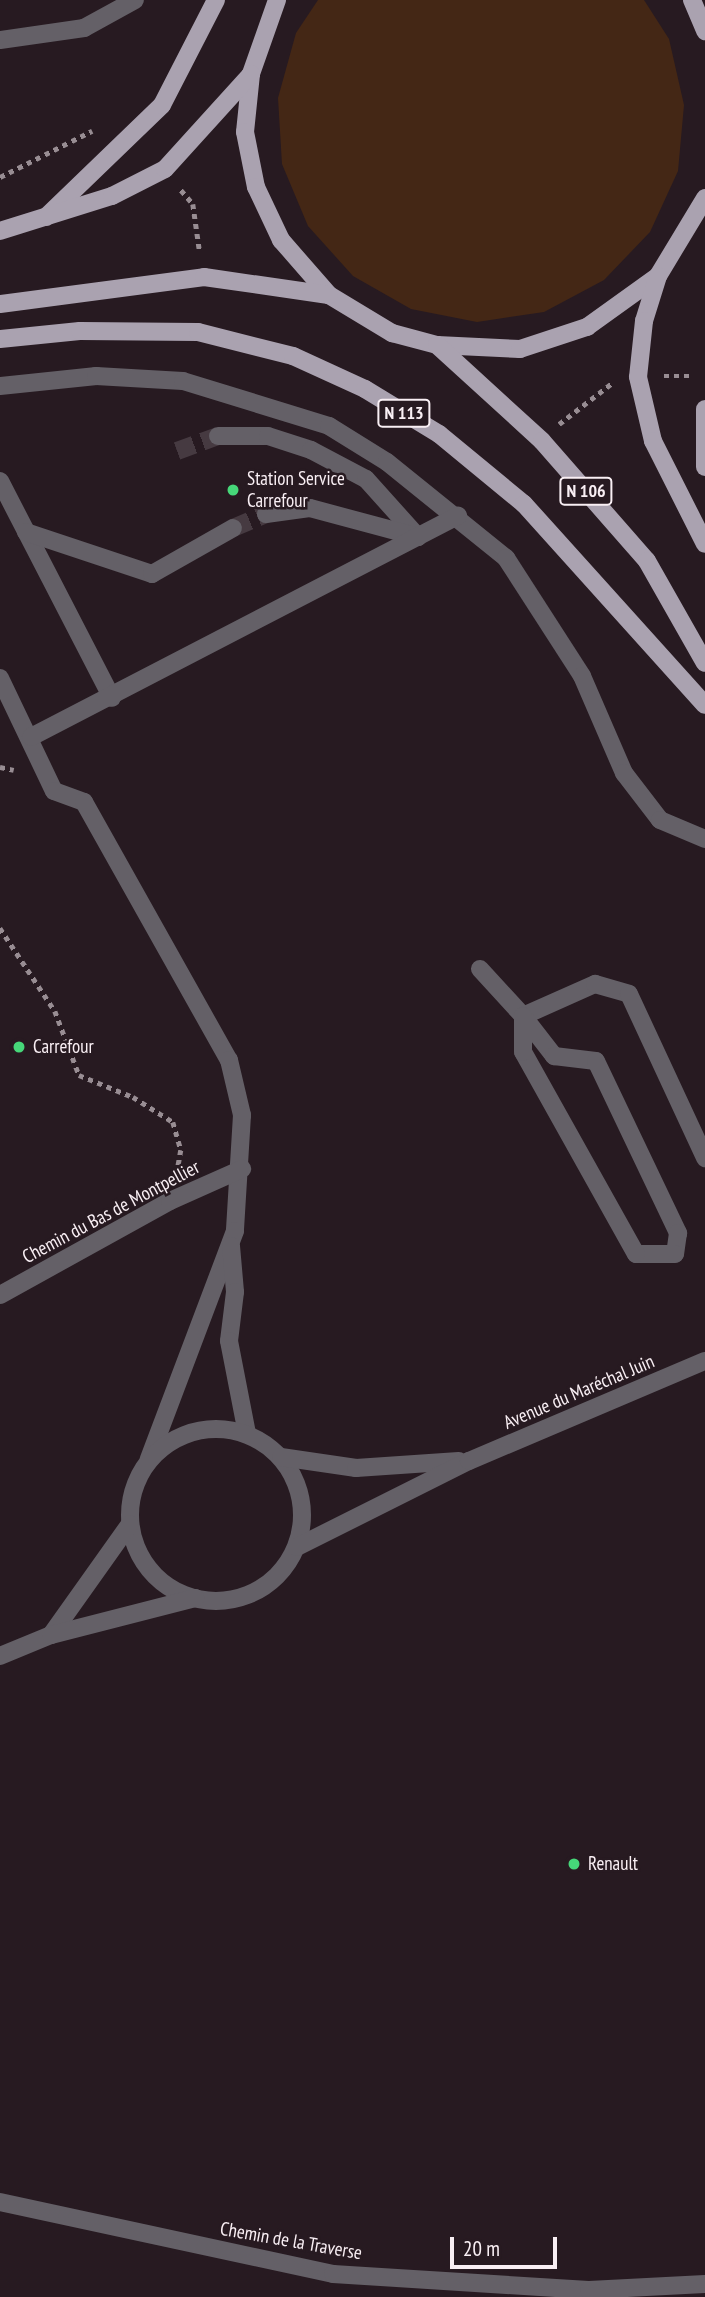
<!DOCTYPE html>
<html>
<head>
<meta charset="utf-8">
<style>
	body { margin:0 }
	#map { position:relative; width:705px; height:2297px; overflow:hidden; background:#271a21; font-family:"PT Sans Narrow",sans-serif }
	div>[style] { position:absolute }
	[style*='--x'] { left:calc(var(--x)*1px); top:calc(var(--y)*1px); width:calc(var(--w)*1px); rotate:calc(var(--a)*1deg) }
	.green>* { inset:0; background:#442715 }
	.minor-tunnel>* { height:18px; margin-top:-9px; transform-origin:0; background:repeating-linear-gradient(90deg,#463a41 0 18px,transparent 0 27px) }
	.path>* { height:4.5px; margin-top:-2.25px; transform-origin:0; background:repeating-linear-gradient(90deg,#988d93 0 5px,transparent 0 10px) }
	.minor>* { height:18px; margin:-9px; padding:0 9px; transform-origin:9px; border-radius:9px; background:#646067 }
	.minor>.ring { margin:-9px; padding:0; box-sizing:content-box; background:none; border:18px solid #646067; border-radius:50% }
	.major>* { height:18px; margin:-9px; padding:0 9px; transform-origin:9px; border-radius:9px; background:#aaa2b0 }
	.dots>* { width:19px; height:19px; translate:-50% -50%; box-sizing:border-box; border:4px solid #271a21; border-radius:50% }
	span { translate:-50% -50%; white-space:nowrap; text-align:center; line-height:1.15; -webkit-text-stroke:5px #271a21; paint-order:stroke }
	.shield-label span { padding:2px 5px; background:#271a21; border:2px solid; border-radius:5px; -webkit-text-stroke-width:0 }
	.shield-label { font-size:18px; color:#f9eff4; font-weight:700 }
	.poi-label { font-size:19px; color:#f9eff4 }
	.left { translate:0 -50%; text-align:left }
	.street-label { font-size:19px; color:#f9eff4 }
	.scale { position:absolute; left:450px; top:2237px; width:107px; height:32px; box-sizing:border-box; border:4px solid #f9eff4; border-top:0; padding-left:9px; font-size:21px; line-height:24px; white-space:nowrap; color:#f9eff4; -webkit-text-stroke:5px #271a21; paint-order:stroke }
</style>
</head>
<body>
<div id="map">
	<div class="green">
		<div style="clip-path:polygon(318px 0,644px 0,669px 39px,684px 105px,678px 171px,650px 232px,604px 280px,544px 312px,477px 322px,411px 309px,353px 276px,308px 226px,282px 164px,278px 98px,296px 33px)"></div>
	</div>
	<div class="minor-tunnel">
		<div style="--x:177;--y:451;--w:44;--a:-20.1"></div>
		<div style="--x:233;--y:528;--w:36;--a:-23"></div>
	</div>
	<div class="path">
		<div style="--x:0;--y:177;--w:103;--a:-26.6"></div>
		<div style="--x:181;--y:190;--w:18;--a:49"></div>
		<div style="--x:193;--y:204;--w:49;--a:81.9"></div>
		<div style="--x:664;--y:376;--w:28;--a:0"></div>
		<div style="--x:559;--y:424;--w:67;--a:-37.7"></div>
		<div style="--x:0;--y:767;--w:14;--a:12"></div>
		<div style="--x:0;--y:928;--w:100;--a:56.5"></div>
		<div style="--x:55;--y:1011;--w:68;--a:69.4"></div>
		<div style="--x:79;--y:1075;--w:58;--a:22.2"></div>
		<div style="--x:133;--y:1097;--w:47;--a:32"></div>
		<div style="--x:173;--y:1122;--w:29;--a:74"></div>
		<div style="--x:181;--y:1150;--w:17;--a:100"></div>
	</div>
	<div class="minor">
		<div style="--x:0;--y:40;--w:85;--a:-8.1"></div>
		<div style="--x:84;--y:28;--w:58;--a:-28.8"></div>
		<div style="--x:0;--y:386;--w:97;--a:-5.9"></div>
		<div style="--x:96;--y:376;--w:87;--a:3.3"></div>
		<div style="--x:183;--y:381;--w:153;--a:17.1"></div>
		<div style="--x:329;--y:426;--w:68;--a:31.8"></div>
		<div style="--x:387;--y:462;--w:153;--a:38.9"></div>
		<div style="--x:506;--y:558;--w:140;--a:57.2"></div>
		<div style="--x:582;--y:676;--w:106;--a:66.6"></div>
		<div style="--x:624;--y:773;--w:59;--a:52.5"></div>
		<div style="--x:660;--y:820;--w:49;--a:22.9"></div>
		<div style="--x:218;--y:436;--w:50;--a:0"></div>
		<div style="--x:268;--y:436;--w:45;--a:18"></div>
		<div style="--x:311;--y:450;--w:62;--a:27.8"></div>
		<div style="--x:366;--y:479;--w:78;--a:48.1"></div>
		<div style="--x:0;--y:481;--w:244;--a:62.7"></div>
		<div style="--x:266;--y:514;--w:44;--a:-7.8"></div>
		<div style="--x:310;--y:508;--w:112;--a:15"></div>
		<div style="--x:26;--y:532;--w:133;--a:18.4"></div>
		<div style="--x:152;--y:574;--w:93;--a:-29.6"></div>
		<div style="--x:0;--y:678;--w:125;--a:64.5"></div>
		<div style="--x:54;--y:791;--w:32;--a:20"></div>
		<div style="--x:84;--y:802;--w:296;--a:60.7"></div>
		<div style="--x:229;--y:1060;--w:57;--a:76.7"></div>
		<div style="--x:242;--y:1115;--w:116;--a:93.5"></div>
		<div style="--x:235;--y:1231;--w:244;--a:110.7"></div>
		<div style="--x:31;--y:737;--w:481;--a:-27.4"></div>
		<div style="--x:480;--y:969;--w:64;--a:47.5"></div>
		<div style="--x:523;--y:1016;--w:79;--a:-24"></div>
		<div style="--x:595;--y:984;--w:35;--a:16"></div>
		<div style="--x:629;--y:994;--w:181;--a:65.1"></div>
		<div style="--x:523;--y:1016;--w:51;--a:52.2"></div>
		<div style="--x:554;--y:1056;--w:42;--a:6.8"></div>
		<div style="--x:596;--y:1061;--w:191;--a:64.5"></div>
		<div style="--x:678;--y:1233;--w:21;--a:98"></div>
		<div style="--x:675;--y:1254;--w:39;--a:180"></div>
		<div style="--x:636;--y:1254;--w:231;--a:-119.2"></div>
		<div style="--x:523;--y:1052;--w:36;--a:-90"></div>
		<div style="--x:231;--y:1246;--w:46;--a:85"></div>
		<div style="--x:235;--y:1292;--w:49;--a:97"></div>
		<div style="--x:229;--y:1341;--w:95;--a:79"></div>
		<div style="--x:0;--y:1295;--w:194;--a:-28.9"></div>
		<div style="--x:170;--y:1201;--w:79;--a:-24"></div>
		<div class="ring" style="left:130px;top:1429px;width:154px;height:154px"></div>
		<div style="--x:281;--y:1457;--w:76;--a:8.3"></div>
		<div style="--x:356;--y:1468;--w:103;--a:-3.9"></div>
		<div style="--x:297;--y:1547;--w:192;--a:-26.6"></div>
		<div style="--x:469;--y:1461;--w:256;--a:-23"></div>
		<div style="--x:51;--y:1635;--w:136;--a:-54.6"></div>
		<div style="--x:0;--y:1656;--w:55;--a:-22.4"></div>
		<div style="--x:51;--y:1635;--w:149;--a:-14.4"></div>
		<div style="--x:0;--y:2202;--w:341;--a:12.2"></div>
		<div style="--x:333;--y:2274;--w:256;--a:3.6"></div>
		<div style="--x:589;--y:2290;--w:116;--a:-3"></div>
	</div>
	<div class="major">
		<div style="--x:277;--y:0;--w:78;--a:109.4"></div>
		<div style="--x:251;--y:74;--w:58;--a:95.9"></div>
		<div style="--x:245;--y:132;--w:56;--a:78.7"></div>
		<div style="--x:256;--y:187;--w:59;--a:64.7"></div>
		<div style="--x:281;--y:240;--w:73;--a:48.9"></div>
		<div style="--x:329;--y:295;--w:74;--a:31.1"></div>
		<div style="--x:392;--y:333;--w:47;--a:14.9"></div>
		<div style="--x:437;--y:345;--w:83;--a:2.8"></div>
		<div style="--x:520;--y:349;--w:71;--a:-18.2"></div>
		<div style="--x:587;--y:327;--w:87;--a:-35.7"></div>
		<div style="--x:658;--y:276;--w:91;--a:-58.9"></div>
		<div style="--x:692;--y:0;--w:34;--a:67"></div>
		<div style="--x:46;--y:217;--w:161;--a:-44"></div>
		<div style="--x:162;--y:105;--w:118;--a:-62.8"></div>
		<div style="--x:0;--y:231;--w:117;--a:-17.4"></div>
		<div style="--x:112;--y:196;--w:59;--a:-27"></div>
		<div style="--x:165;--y:169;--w:128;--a:-47.8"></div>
		<div style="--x:658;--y:276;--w:47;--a:107.3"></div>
		<div style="--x:644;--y:321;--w:56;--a:96.1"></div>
		<div style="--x:638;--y:377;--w:66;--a:76.8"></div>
		<div style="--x:653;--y:441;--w:115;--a:63.2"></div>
		<div style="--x:0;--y:304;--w:206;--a:-7.5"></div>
		<div style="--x:204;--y:277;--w:126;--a:8.2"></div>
		<div style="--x:0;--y:339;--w:80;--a:-5.7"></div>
		<div style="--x:80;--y:331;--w:118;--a:0.5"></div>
		<div style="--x:198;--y:332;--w:98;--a:14.2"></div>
		<div style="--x:293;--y:356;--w:79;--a:24.6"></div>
		<div style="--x:365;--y:389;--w:87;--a:31.3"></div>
		<div style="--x:439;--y:434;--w:110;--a:39.5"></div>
		<div style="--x:524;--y:504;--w:270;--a:48"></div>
		<div style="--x:437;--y:345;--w:142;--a:42.4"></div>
		<div style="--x:542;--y:441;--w:159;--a:48.8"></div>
		<div style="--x:647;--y:561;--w:117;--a:60.4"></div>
		<div style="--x:705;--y:409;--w:58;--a:90"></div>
	</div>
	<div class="dots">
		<div style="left:233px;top:490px;background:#46d779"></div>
		<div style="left:19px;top:1047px;background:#46d779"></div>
		<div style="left:574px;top:1864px;background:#46d779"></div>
	</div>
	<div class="shield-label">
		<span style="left:404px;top:413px">N 113</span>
		<span style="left:586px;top:491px">N 106</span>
	</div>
	<div class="poi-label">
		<span class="left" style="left:247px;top:490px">Station Service<br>Carrefour</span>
		<span class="left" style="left:33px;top:1047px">Carrefour</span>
		<span class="left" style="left:588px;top:1864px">Renault</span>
	</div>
	<div class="street-label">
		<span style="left:111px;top:1212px;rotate:-28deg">Chemin du Bas de Montpellier</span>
		<span style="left:579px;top:1392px;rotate:-23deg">Avenue du Maréchal Juin</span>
		<span style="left:291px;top:2241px;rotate:10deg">Chemin de la Traverse</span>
	</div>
	<div class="scale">20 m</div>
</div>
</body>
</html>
